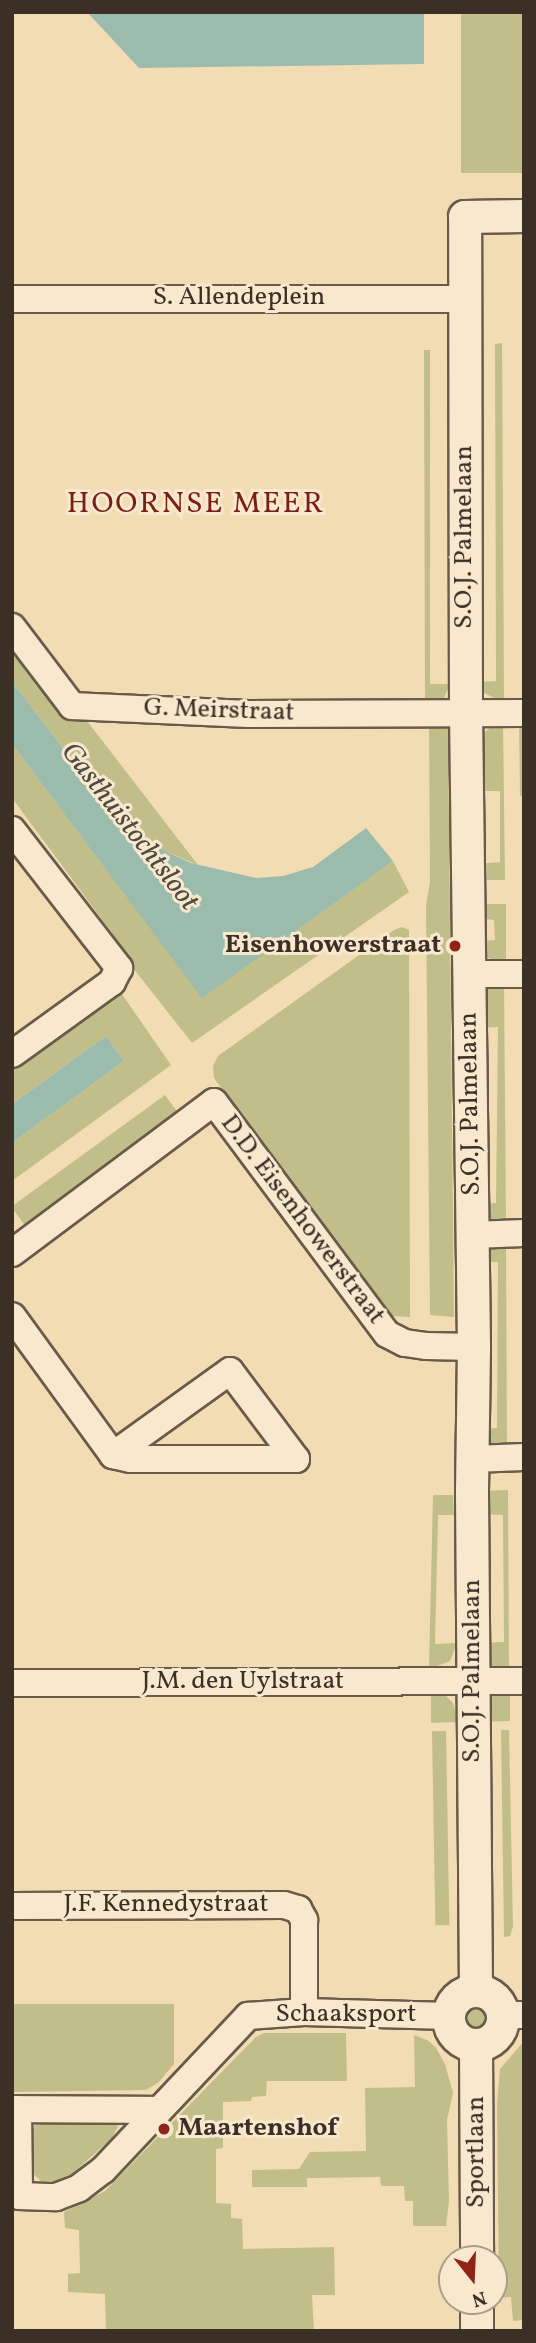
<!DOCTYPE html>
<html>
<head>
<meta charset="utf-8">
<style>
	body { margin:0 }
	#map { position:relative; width:536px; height:2343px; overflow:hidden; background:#f2dcb4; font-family:Vollkorn,serif }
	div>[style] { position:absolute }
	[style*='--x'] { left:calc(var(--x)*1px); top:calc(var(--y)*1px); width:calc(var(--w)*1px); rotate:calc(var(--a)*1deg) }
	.green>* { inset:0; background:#c1be89; transform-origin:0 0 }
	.round { border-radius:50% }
	.water>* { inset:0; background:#9bbcad }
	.roads { filter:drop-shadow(2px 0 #6a5a4a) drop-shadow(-2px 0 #6a5a4a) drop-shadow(0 2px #6a5a4a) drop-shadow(0 -2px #6a5a4a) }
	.minor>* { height:26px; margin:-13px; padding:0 13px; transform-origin:13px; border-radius:13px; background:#f7e8ce }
	.tertiary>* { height:32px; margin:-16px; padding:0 16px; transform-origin:16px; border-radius:16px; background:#f7e8ce }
	.tertiary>.ring { margin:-16px; padding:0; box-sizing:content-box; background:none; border:32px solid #f7e8ce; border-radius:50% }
	.dots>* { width:19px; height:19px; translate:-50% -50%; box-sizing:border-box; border:4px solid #f7e8ce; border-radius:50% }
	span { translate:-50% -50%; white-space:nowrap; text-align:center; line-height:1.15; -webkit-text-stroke:6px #f7e8ce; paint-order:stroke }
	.street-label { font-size:26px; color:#3c2f26 }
	.poi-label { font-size:26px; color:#3c2f26; font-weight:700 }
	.right { translate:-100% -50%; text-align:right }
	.left { translate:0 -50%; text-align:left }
	.water-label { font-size:28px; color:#4f4b41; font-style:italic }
	.quarter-label { font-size:30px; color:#7a1f14; letter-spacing:2px }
	.frame { position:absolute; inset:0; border:14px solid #3c2f26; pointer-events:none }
	.north { position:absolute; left:438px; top:2245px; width:70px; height:70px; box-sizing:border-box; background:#f7e8ce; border:2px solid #ac9e8b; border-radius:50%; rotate:162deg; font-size:19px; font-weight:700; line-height:28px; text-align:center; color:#3c2f26 }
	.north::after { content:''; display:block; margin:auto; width:24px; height:32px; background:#8f2418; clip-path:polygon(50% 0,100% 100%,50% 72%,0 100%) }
</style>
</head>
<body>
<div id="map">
	<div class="green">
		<div style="left:461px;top:12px;width:63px;height:161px"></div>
		<div style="clip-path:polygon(502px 343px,504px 699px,496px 699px,480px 691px,477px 682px,496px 681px,495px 344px)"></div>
		<div style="clip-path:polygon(424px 350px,430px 350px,430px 684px,450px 684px,444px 698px,432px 701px,425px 700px)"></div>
		<div style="clip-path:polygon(12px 640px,84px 717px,198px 865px,165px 851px,112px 812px,12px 682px)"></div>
		<div style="clip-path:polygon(429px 719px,448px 719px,454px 1317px,430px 1315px,426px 905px,430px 882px)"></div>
		<div style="clip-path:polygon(499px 721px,503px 721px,505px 880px,478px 880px,478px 864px,500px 862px,500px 791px,477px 791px,481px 735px)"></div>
		<div style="clip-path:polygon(519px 721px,524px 721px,524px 796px,520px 796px)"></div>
		<div style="clip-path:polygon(12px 744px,202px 997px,393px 861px,409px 892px,192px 1043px,126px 959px,123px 948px,12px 798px)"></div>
		<div style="clip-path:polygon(478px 904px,506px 904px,506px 963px,496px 962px,482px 954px,479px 941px,495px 940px,494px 920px,478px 918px)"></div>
		<div style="clip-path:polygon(402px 927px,409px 930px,410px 1317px,391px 1316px,214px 1078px,213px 1066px,218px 1056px,394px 930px)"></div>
		<div style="clip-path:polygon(504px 980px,506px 1223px,493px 1223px,485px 1218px,480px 1204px,496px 1203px,498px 1027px,478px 1028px,485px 986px)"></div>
		<div style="clip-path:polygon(117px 987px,171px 1065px,12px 1181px,12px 1143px,124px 1061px,106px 1036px,12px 1104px,12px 1064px)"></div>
		<div style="left:165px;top:1095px;width:22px;height:190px;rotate:54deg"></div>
		<div style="clip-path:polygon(506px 1243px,507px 1448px,488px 1443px,481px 1429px,497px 1428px,498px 1262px,478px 1262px,485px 1248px)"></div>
		<div style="clip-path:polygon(508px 1490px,509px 1669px,493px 1667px,486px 1661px,481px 1643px,504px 1642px,503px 1515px,482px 1514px,482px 1491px)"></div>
		<div style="clip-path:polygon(433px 1495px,453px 1495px,454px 1515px,438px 1515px,435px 1644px,457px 1643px,450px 1661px,429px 1669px)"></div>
		<div style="clip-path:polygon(510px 1689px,510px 1721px,482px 1722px,486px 1697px,492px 1692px)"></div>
		<div style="clip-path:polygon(431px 1691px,446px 1696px,453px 1703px,458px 1722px,431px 1723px)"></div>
		<div style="clip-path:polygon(501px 1730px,509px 1730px,513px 1927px,510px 1936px,504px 1937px)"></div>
		<div style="left:446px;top:1731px;width:194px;height:14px;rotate:89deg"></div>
		<div class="round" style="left:462px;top:2003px;width:30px;height:30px"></div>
		<div style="clip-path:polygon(12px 2004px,174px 2004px,174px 2064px,159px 2082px,146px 2090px,12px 2092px)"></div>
		<div style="clip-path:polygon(264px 2033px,346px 2033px,347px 2081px,267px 2081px,266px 2096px,252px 2097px,251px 2101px,223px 2102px,223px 2148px,216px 2149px,216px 2203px,231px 2204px,231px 2218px,242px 2219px,243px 2249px,334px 2247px,335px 2295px,312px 2295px,314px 2331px,106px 2331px,105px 2294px,68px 2292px,68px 2274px,80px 2273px,79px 2230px,65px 2228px,64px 2212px,105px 2191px,256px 2037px)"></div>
		<div style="clip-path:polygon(414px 2035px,429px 2041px,436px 2048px,445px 2064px,453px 2093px,447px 2120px,449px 2202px,446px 2226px,413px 2226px,413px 2201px,405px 2201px,404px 2186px,381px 2186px,380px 2177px,307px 2178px,307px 2187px,252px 2187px,252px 2170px,299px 2169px,310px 2152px,366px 2151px,365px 2088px,415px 2087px)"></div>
		<div style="clip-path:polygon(524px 2041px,524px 2320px,513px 2321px,511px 2297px,499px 2298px,497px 2103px,500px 2069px)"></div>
		<div style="clip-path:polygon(43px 2122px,116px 2122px,118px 2126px,112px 2138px,72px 2174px,50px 2183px,41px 2181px,30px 2171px,30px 2134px,35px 2125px)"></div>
	</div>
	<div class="water">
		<div style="clip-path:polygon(87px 12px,424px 12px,424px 64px,139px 68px)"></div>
		<div style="clip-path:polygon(12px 682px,112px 812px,165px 851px,191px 863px,256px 878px,283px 876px,313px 867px,366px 828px,393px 861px,202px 998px,12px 744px)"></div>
		<div style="clip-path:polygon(106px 1036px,124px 1061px,12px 1143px,12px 1104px)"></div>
	</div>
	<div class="roads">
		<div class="minor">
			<div style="--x:12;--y:299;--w:454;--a:0"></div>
			<div style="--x:12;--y:627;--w:99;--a:52.8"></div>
			<div style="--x:72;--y:706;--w:176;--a:2.6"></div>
			<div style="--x:248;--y:714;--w:276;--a:-0.2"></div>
			<div style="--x:12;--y:830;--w:175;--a:52.2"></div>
			<div style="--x:119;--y:968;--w:16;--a:117"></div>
			<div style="--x:112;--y:982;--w:123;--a:144.2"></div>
			<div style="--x:469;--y:974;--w:55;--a:0"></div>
			<div style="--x:473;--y:1235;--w:51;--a:-2.2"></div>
			<div style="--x:12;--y:1253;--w:252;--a:-36.8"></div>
			<div style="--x:214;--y:1102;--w:289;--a:53.3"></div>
			<div style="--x:387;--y:1334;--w:20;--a:27"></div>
			<div style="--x:405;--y:1343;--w:22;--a:8"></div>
			<div style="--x:427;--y:1346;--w:47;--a:1.2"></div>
			<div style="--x:12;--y:1316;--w:172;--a:54"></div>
			<div style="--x:113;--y:1455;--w:18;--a:13"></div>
			<div style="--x:131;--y:1459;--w:165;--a:0"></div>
			<div style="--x:296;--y:1459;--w:110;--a:-126.9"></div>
			<div style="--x:230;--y:1371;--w:144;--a:144.3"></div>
			<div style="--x:473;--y:1459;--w:51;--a:-2.2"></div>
			<div style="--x:12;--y:1683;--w:512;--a:-0.22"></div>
			<div style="--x:12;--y:1906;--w:272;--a:-0.2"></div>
			<div style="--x:284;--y:1905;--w:15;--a:16"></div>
			<div style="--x:298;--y:1909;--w:13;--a:61"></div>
			<div style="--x:304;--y:1920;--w:92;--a:90"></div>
			<div style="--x:503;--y:2015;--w:21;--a:0"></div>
			<div style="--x:12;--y:2109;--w:146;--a:0.4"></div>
			<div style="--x:18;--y:2109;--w:87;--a:89.3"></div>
			<div style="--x:19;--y:2196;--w:37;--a:2"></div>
			<div style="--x:56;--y:2197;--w:25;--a:-21"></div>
			<div style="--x:79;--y:2188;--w:30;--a:-37"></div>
			<div style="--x:103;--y:2170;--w:212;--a:-46.7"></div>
			<div style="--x:248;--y:2016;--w:56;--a:-4.1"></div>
			<div style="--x:304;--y:2012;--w:145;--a:1.6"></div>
		</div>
		<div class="tertiary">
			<div class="ring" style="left:449px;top:1991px;width:22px;height:22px"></div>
			<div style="--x:476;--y:1991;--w:500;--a:-90.46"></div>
			<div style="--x:472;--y:1491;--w:144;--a:-89.2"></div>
			<div style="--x:474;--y:1347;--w:635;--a:-90.72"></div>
			<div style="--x:466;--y:712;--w:495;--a:-90.1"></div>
			<div style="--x:465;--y:217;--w:59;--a:-1"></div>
			<div style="--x:476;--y:2045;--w:214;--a:89.7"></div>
			<div style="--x:477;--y:2331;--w:30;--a:-90"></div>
		</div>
	</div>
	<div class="dots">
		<div style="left:455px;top:946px;background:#8f2418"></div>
		<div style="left:164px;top:2129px;background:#8f2418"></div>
	</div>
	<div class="street-label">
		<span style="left:239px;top:298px">S. Allendeplein</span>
		<span style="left:465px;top:537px;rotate:-90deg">S.O.J. Palmelaan</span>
		<span style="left:219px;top:711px;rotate:2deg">G. Meirstraat</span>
		<span style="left:471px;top:1104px;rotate:-91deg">S.O.J. Palmelaan</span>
		<span style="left:302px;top:1220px;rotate:53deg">D.D. Eisenhowerstraat</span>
		<span style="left:473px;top:1671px;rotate:-90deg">S.O.J. Palmelaan</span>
		<span style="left:243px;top:1682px">J.M. den Uylstraat</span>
		<span style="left:166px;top:1905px">J.F. Kennedystraat</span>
		<span style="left:346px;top:2015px">Schaaksport</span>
		<span style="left:477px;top:2152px;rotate:-90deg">Sportlaan</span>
	</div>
	<div class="poi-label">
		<span class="right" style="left:441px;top:946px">Eisenhowerstraat</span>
		<span class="left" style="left:178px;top:2129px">Maartenshof</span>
	</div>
	<div class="water-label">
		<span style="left:129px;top:827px;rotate:52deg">Gasthuistochtsloot</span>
	</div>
	<div class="quarter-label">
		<span style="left:196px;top:504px">HOORNSE MEER</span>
	</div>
	<div class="frame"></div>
	<div class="north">N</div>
</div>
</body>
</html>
